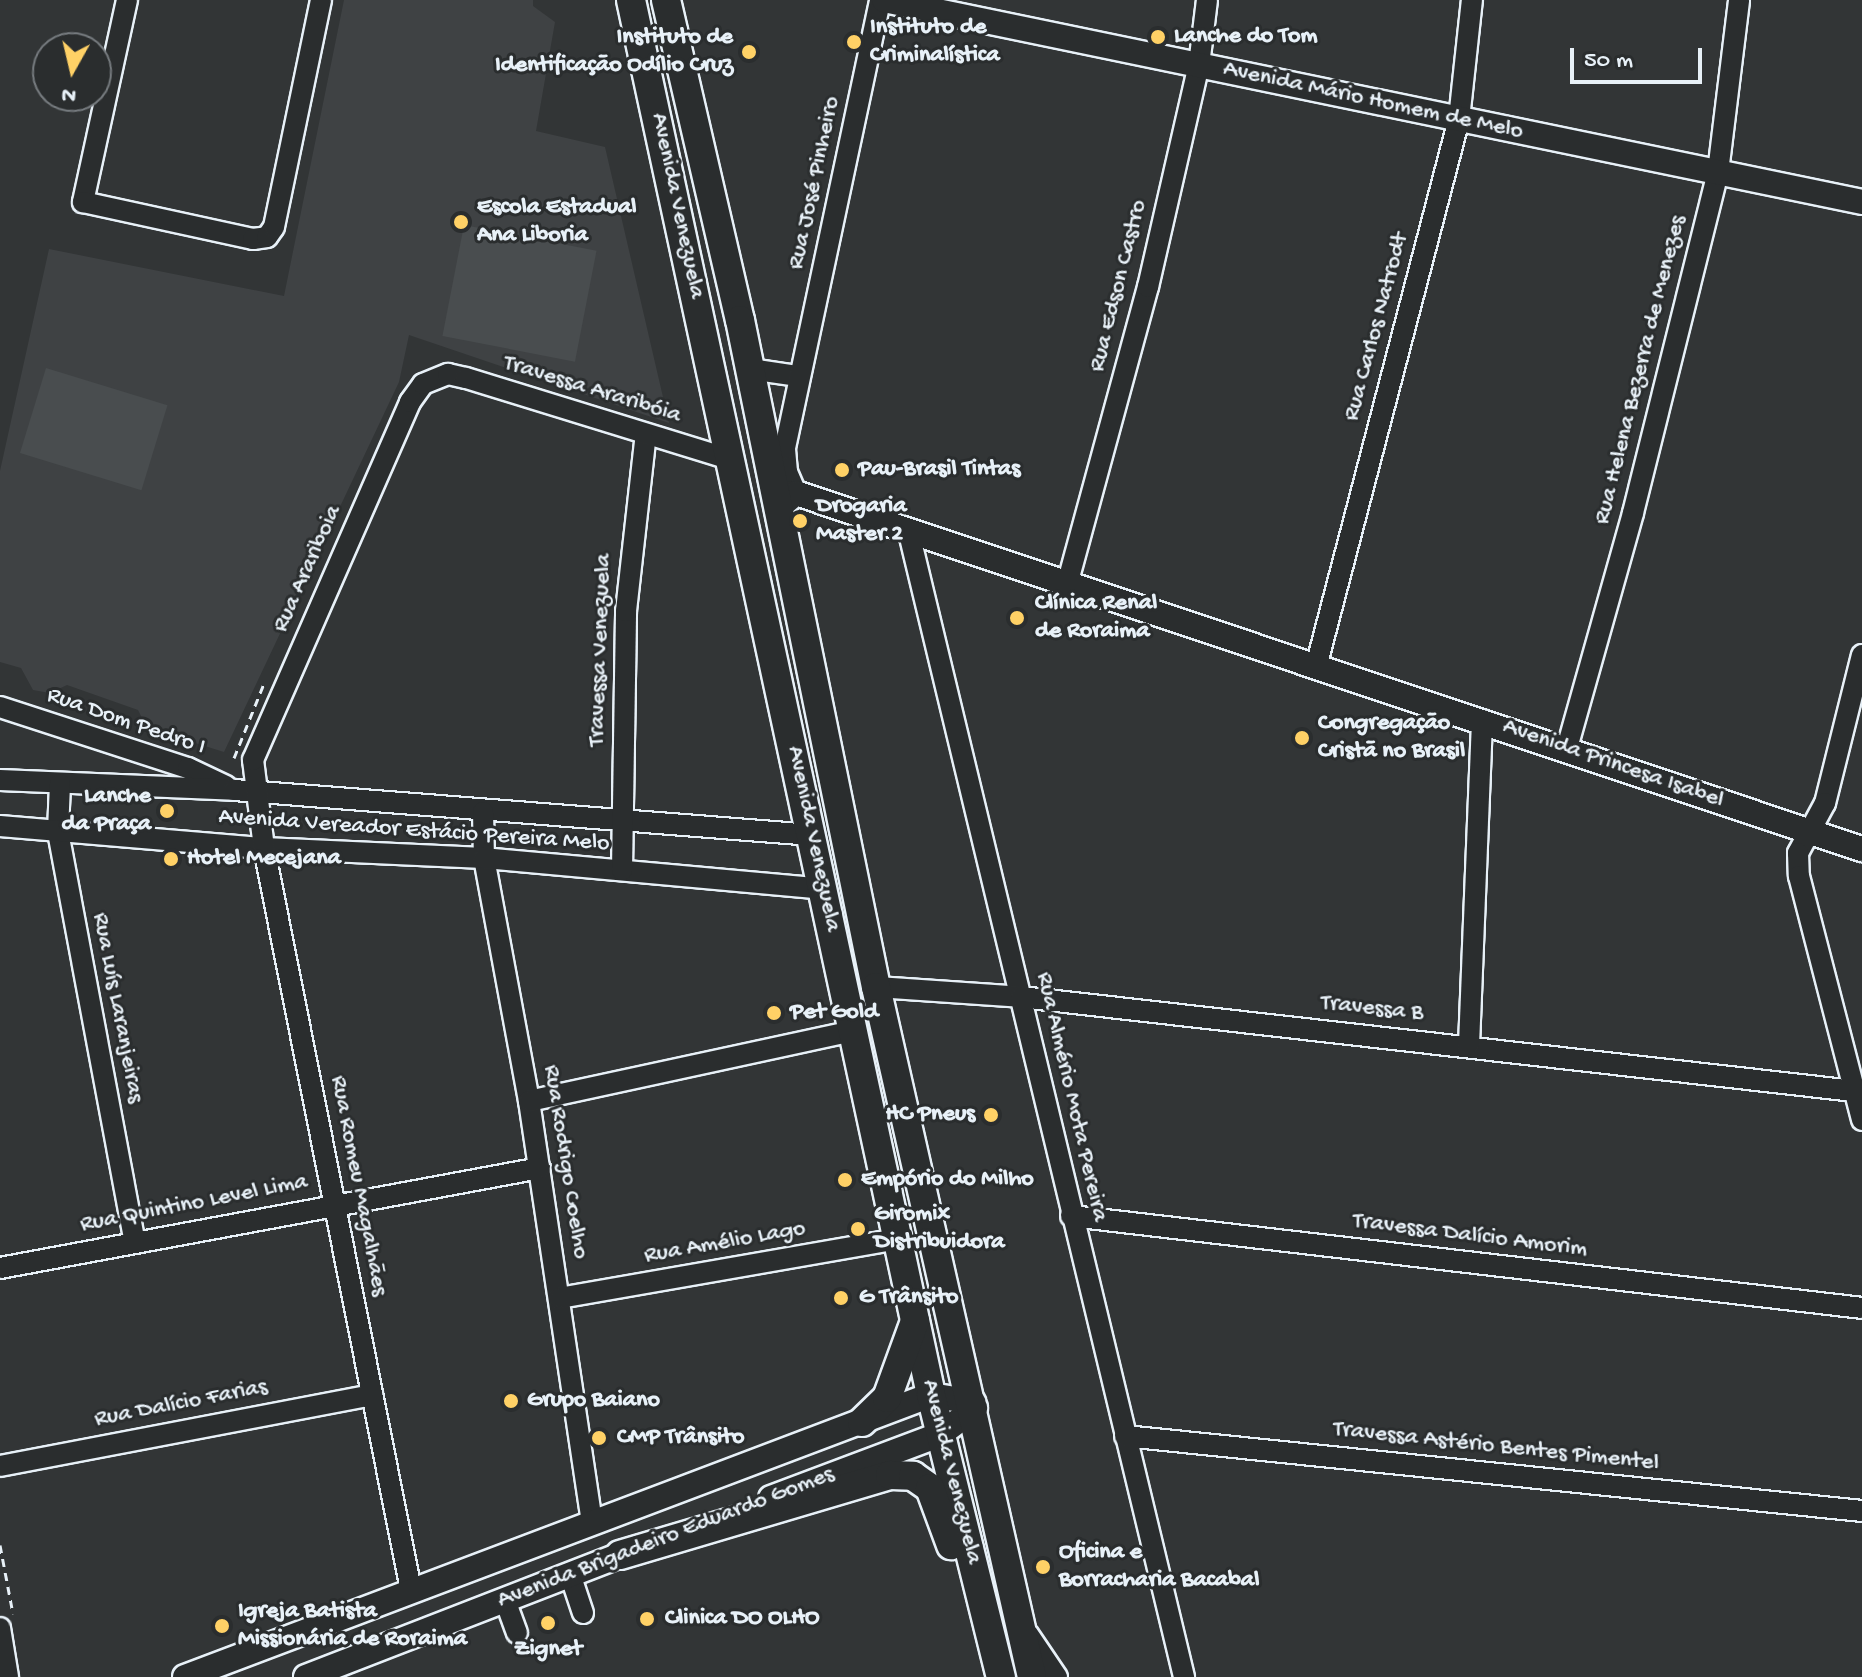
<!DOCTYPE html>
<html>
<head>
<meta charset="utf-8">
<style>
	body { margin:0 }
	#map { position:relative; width:1862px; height:1677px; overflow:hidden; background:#323536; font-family:"Gochi Hand",sans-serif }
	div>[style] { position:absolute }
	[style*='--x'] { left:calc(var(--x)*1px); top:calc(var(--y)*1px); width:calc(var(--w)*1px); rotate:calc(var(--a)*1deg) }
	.built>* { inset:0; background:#3f4244 }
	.green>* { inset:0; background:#494d4f; transform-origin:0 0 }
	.path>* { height:3px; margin-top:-1.5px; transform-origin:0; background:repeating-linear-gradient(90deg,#e8f1f8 0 8px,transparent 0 14px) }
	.roads { filter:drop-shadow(2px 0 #e8f1f8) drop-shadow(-2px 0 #e8f1f8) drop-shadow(0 2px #e8f1f8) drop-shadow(0 -2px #e8f1f8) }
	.minor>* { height:20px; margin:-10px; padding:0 10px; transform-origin:10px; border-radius:10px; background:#2a2d2e }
	.major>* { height:24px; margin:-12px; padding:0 12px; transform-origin:12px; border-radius:12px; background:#2a2d2e }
	.highway>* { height:28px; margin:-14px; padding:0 14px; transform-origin:14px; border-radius:14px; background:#2a2d2e }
	.dots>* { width:22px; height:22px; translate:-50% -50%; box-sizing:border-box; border:4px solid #2a2d2e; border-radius:50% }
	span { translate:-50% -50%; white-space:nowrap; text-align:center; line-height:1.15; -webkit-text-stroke:6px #2a2d2e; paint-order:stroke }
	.poi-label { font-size:24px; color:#e8f1f8; font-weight:700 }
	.left { translate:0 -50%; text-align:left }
	.right { translate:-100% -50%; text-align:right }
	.street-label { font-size:24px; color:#e8f1f8 }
	.north { position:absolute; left:32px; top:32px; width:80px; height:80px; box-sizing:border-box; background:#2a2d2e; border:2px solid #767b7f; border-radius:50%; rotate:188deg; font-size:22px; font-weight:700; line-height:32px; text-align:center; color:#e8f1f8 }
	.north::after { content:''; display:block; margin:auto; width:28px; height:36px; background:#ffd166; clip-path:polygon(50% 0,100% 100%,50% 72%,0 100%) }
	.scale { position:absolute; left:1570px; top:48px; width:132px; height:36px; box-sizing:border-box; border:4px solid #e8f1f8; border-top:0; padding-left:10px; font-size:24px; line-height:28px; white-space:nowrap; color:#e8f1f8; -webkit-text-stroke:6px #2a2d2e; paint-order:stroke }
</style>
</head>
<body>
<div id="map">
	<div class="built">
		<div style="clip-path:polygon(344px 0,533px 0,533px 6px,555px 22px,536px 131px,605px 147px,669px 423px,409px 335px,399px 382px,224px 752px,147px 728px,138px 710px,67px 685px,50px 693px,33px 690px,21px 668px,0 662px,0 471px,49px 249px,284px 296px)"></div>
	</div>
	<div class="green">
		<div style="left:464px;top:225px;width:135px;height:113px;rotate:11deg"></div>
		<div style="left:46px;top:368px;width:127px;height:89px;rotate:17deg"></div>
	</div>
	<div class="path">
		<div style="--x:234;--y:758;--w:83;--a:-68.1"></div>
		<div style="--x:0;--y:1545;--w:70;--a:79.3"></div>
	</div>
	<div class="roads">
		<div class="minor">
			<div style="--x:127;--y:0;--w:207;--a:102.3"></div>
			<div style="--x:83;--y:202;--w:174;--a:12.3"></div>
			<div style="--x:253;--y:239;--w:14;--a:-8"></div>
			<div style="--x:267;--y:237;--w:12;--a:-55"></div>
			<div style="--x:274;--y:227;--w:232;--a:-78.3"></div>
			<div style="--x:750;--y:369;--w:49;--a:8.3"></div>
			<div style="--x:796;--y:493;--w:23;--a:-113"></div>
			<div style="--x:787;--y:472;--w:24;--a:-95"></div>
			<div style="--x:785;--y:448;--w:458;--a:-78"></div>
			<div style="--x:908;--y:529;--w:1181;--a:76.48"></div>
			<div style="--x:1068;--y:581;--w:305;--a:-74.8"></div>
			<div style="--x:1148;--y:287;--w:228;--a:-77.1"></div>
			<div style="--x:1199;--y:65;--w:65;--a:-83"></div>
			<div style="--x:1862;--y:655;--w:153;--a:104"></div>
			<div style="--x:1825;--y:803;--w:57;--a:118.4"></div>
			<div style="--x:1798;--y:853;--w:23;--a:88"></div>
			<div style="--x:1799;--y:876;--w:252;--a:75.5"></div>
			<div style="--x:1317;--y:663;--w:562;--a:-75.37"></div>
			<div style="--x:1459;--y:119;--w:120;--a:-83.8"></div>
			<div style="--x:0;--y:707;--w:198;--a:18"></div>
			<div style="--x:188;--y:768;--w:42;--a:25.3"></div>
			<div style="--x:1567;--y:748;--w:244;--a:-74.3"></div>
			<div style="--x:1633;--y:513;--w:351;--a:-76"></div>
			<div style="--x:1718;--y:172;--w:173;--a:-83"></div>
			<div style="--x:0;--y:780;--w:234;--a:2.4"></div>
			<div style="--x:234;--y:790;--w:580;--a:4.45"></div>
			<div style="--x:60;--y:784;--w:48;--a:92.4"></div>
			<div style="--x:58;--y:832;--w:415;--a:79.4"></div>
			<div style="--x:483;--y:812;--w:46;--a:88.8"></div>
			<div style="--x:484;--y:858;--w:247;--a:79.5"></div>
			<div style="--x:529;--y:1101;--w:427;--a:81.5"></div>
			<div style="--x:0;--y:826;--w:265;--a:4.8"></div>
			<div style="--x:264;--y:848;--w:220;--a:2.6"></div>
			<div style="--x:484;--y:858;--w:341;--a:5.2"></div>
			<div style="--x:622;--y:870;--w:259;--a:-89.1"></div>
			<div style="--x:626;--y:611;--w:178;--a:-83.6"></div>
			<div style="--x:876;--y:987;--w:145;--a:3.9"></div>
			<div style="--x:1021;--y:997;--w:846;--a:6.44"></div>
			<div style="--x:1469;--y:1045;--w:325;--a:-87.7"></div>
			<div style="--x:529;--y:1101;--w:332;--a:-12.2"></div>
			<div style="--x:1071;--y:1216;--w:796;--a:6.63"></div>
			<div style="--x:0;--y:1268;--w:549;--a:-10.49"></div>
			<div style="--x:560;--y:1298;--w:344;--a:-9.9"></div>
			<div style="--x:1125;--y:1436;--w:741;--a:5.81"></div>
			<div style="--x:0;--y:1466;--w:379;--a:-10.8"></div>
			<div style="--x:570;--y:1574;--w:41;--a:71.6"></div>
			<div style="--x:411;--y:1590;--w:756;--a:-101.21"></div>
			<div style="--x:264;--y:848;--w:89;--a:-97.1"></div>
			<div style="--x:253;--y:760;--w:391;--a:-66.3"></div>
			<div style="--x:410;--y:402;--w:22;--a:-54"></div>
			<div style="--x:423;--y:384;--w:27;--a:-22"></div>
			<div style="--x:448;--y:374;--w:18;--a:13"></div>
			<div style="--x:466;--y:378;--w:278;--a:17.1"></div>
			<div style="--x:505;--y:1600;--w:35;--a:70"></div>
			<div style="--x:0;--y:1628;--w:50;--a:80.7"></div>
			<div style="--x:1028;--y:1634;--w:52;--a:56"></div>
		</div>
		<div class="major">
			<div style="--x:884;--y:0;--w:999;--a:11.67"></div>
			<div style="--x:777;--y:509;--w:25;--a:-40"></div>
			<div style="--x:796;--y:493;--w:1124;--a:18.47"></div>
			<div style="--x:771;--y:1498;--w:182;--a:-20.6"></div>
			<div style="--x:941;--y:1434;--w:43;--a:-37.4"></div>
			<div style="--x:185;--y:1677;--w:798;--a:-20.71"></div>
			<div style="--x:931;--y:1395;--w:43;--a:9.5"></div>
			<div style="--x:306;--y:1677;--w:354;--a:-21.2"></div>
		</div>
		<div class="highway">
			<div style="--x:631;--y:0;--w:1427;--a:77.86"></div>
			<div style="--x:931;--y:1395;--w:291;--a:76.1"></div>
			<div style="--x:666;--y:0;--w:328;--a:77"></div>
			<div style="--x:740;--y:320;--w:681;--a:78.48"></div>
			<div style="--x:876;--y:987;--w:707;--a:77.26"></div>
			<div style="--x:862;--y:1422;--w:35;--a:-44"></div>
			<div style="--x:887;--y:1398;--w:82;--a:-70"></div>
			<div style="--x:620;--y:1555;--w:282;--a:-16.5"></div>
			<div style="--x:890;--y:1475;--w:23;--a:2"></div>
			<div style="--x:913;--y:1476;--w:21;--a:35"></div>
			<div style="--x:930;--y:1488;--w:61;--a:69.8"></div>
		</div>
	</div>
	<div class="dots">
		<div style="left:1158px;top:37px;background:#ffd166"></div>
		<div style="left:854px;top:42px;background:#ffd166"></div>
		<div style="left:749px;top:52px;background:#ffd166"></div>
		<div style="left:461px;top:222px;background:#ffd166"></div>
		<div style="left:842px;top:470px;background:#ffd166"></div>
		<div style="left:800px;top:521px;background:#ffd166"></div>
		<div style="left:1017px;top:618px;background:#ffd166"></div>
		<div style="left:1302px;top:738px;background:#ffd166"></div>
		<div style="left:167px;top:811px;background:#ffd166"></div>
		<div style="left:171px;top:859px;background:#ffd166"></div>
		<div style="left:774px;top:1013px;background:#ffd166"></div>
		<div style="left:991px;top:1115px;background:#ffd166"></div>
		<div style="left:845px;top:1180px;background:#ffd166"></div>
		<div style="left:858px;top:1229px;background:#ffd166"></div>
		<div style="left:841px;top:1298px;background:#ffd166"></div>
		<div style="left:511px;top:1401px;background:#ffd166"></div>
		<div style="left:599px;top:1438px;background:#ffd166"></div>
		<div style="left:1043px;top:1567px;background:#ffd166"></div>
		<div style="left:647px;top:1619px;background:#ffd166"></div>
		<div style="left:548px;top:1623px;background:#ffd166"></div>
		<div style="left:222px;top:1626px;background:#ffd166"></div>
	</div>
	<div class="poi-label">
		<span class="left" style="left:870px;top:42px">Instituto de<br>Criminalística</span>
		<span class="left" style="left:1174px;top:37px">Lanche do Tom</span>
		<span class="right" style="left:733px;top:52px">Instituto de<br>Identificação Odílio Cruz</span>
		<span class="left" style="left:477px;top:222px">Escola Estadual<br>Ana Liboria</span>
		<span class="left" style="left:858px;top:470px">Pau-Brasil Tintas</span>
		<span class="left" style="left:816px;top:521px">Drogaria<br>Master 2</span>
		<span class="left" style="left:1035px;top:618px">Clínica Renal<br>de Roraima</span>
		<span class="left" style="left:1318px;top:738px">Congregação<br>Cristã no Brasil</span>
		<span class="right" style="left:151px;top:811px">Lanche<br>da Praça</span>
		<span class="left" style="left:187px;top:859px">Hotel Mecejana</span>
		<span class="left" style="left:790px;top:1013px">Pet Gold</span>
		<span class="right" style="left:975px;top:1115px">HC Pneus</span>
		<span class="left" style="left:861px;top:1180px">Empório do Milho</span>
		<span class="left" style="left:874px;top:1229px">Giromix<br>Distribuidora</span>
		<span class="left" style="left:859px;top:1298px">G Trânsito</span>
		<span class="left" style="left:527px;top:1401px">Grupo Baiano</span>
		<span class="left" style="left:617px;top:1438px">CMP Trânsito</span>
		<span class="left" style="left:1059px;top:1567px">Oficina e<br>Borracharia Bacabal</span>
		<span class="left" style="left:238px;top:1626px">Igreja Batista<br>Missionária de Roraima</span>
		<span class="left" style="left:665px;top:1619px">Clinica DO OLHO</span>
		<span style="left:548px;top:1650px">Zignet</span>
	</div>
	<div class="street-label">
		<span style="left:1373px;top:101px;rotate:12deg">Avenida Mário Homem de Melo</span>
		<span style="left:815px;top:183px;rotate:-78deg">Rua José Pinheiro</span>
		<span style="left:677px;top:206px;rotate:78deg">Avenida Venezuela</span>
		<span style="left:1119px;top:286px;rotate:-76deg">Rua Edson Castro</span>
		<span style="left:1377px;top:327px;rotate:-75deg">Rua Carlos Natrodt</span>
		<span style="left:1641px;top:370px;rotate:-76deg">Rua Helena Bezerra de Menezes</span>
		<span style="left:592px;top:390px;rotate:17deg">Travessa Araribóia</span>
		<span style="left:308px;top:569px;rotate:-66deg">Rua Arariboia</span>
		<span style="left:601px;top:650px;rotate:-88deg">Travessa Venezuela</span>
		<span style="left:126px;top:722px;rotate:19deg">Rua Dom Pedro I</span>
		<span style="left:1613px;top:764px;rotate:19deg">Avenida Princesa Isabel</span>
		<span style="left:414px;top:831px;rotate:4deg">Avenida Vereador Estácio Pereira Melo</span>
		<span style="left:813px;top:839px;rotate:78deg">Avenida Venezuela</span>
		<span style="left:117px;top:1008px;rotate:79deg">Rua Luís Laranjeiras</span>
		<span style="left:1372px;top:1009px;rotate:6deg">Travessa B</span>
		<span style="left:1071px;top:1097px;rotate:77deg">Rua Almério Mota Pereira</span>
		<span style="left:565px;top:1162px;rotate:81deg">Rua Rodrigo Coelho</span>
		<span style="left:358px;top:1186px;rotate:79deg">Rua Romeu Magalhães</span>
		<span style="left:194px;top:1204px;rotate:-11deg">Rua Quintino Level Lima</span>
		<span style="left:1470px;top:1236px;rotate:7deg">Travessa Dalício Amorim</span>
		<span style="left:725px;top:1243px;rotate:-10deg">Rua Amélio Lago</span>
		<span style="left:181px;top:1404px;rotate:-11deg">Rua Dalício Farias</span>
		<span style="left:1496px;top:1447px;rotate:6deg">Travessa Astério Bentes Pimentel</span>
		<span style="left:951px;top:1472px;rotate:76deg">Avenida Venezuela</span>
		<span style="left:666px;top:1538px;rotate:-21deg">Avenida Brigadeiro Eduardo Gomes</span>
	</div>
	<div class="north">N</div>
	<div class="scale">50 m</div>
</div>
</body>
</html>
